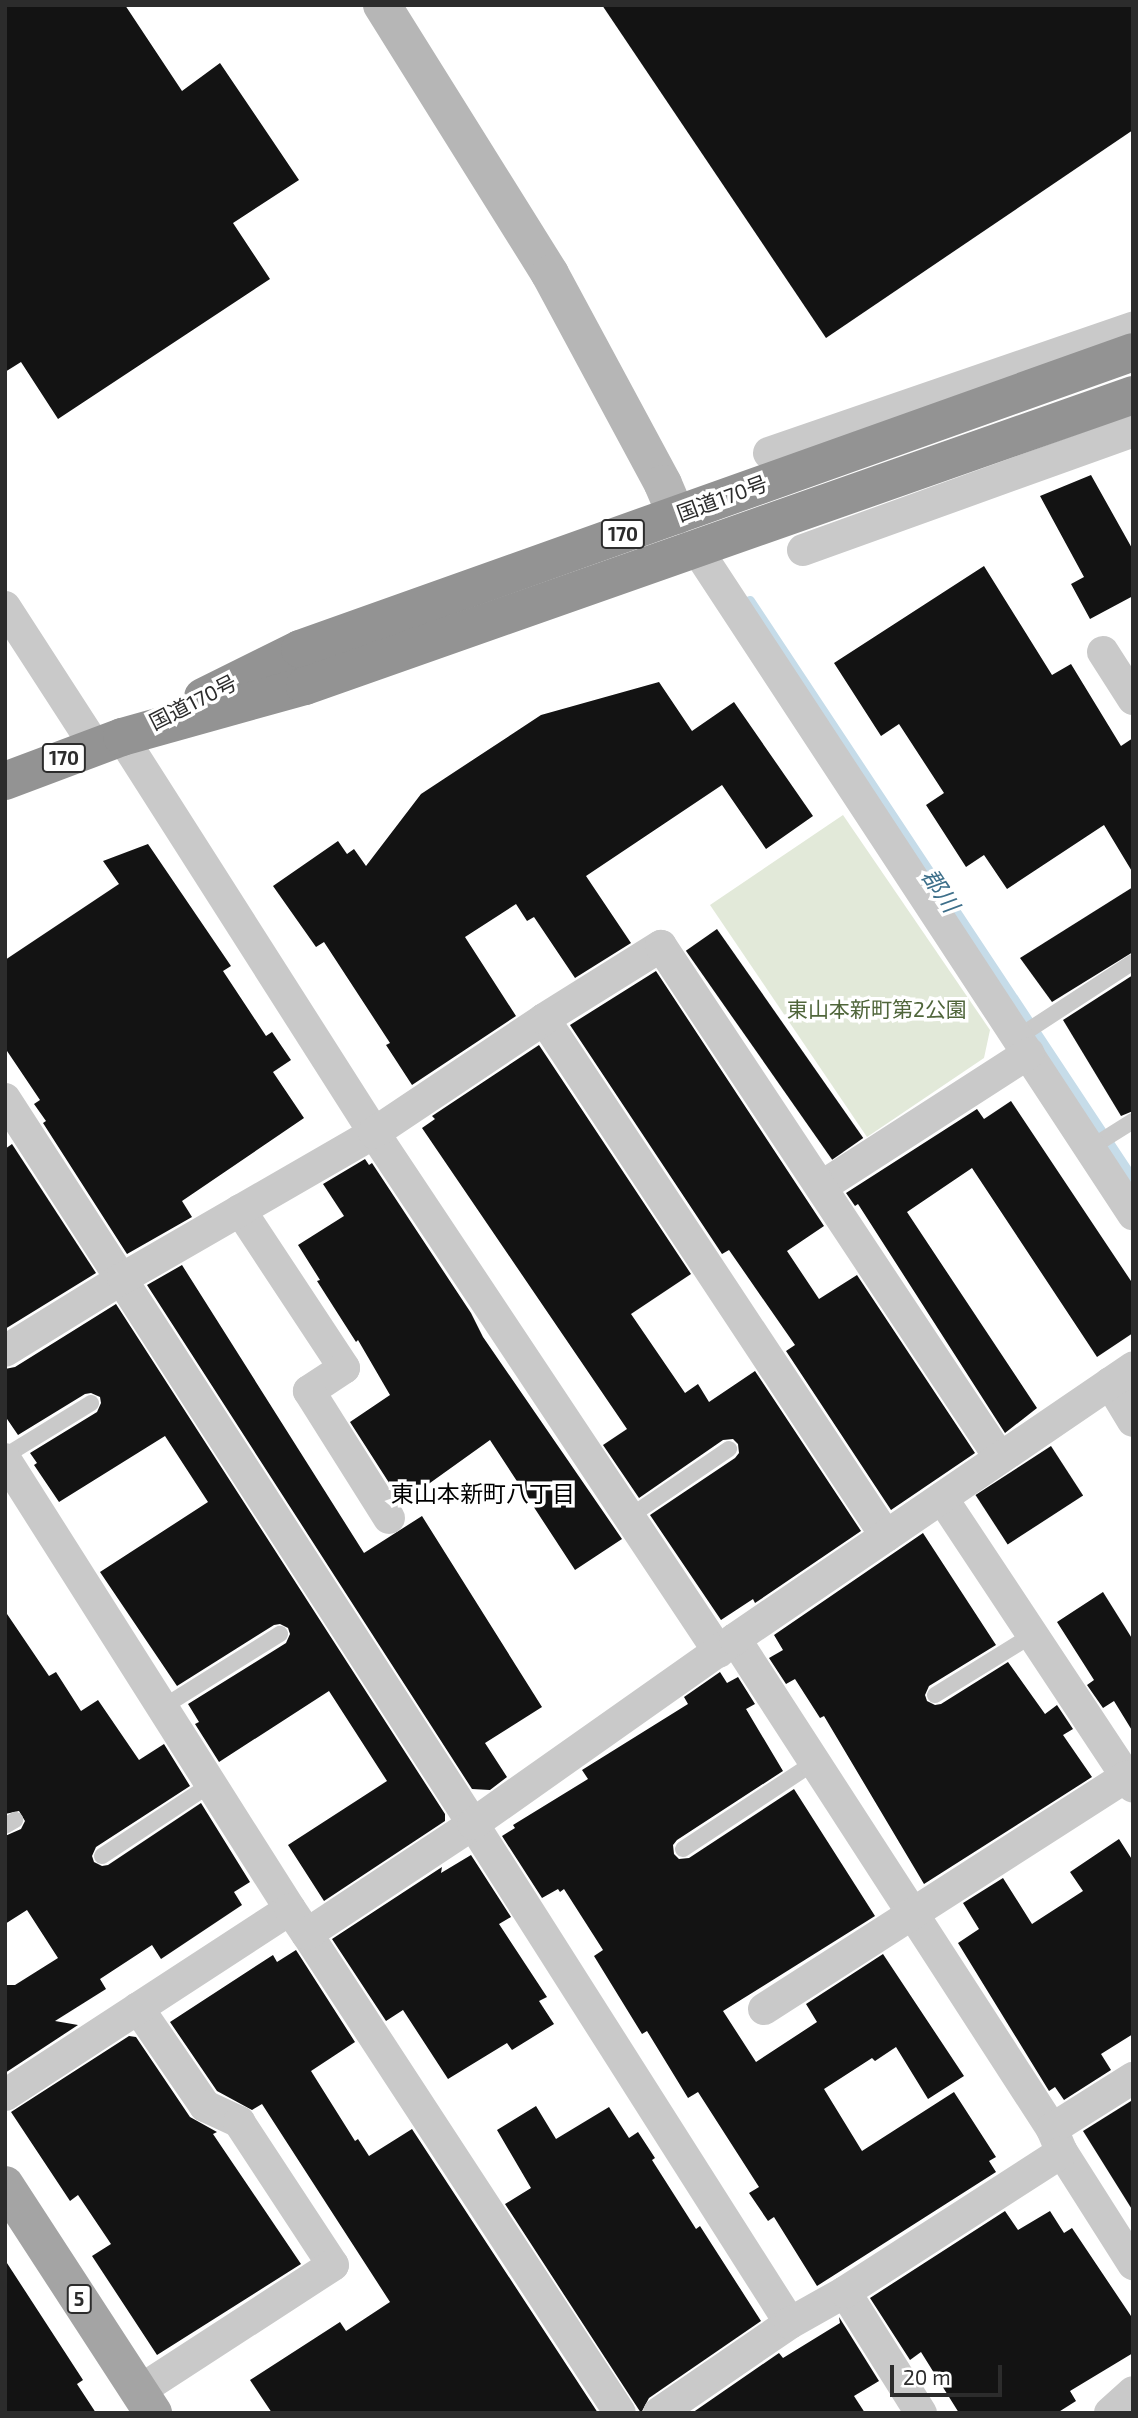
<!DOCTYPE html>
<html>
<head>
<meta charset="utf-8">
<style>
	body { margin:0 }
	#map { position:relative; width:1138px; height:2418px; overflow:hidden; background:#fff; font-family:"Exo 2","Noto Sans JP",sans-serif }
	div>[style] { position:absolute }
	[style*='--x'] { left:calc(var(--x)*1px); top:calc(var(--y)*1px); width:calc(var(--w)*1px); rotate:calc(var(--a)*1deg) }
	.green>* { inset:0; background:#e2e9d9 }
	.stream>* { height:10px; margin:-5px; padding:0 5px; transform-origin:5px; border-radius:5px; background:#c6dce9 }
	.building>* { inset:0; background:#131313; transform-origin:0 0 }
	.lane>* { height:16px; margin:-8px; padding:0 8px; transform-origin:8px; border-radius:8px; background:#c9c9c9 }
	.street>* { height:32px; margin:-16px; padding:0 16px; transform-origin:16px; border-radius:16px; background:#c9c9c9 }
	.secondary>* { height:38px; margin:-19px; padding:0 19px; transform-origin:19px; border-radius:19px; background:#b6b6b6 }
	.primary>* { height:38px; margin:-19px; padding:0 19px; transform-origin:19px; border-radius:19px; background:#a4a4a4 }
	.highway>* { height:38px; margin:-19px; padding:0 19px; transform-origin:19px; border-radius:19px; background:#939393 }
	span { translate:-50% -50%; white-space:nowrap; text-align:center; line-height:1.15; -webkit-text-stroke:7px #fff; paint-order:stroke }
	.shield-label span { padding:2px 5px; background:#fff; border:2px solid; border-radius:5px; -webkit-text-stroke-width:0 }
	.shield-label { font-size:19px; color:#2c2c2c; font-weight:700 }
	.street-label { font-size:21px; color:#2c2c2c }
	.park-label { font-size:21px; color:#50663b }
	.water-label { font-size:23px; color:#3d6f8a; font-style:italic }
	.neighbourhood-label { font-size:23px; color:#000 }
	.frame { position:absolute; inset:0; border:7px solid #2c2c2c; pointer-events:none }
	.scale { position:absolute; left:890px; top:2365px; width:112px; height:32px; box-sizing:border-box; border:4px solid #2c2c2c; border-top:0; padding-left:9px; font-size:21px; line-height:24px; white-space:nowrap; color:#2c2c2c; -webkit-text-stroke:5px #fff; paint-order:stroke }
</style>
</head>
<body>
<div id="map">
	<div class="green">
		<div style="clip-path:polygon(843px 815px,990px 1030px,984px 1058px,867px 1137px,710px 905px)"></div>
	</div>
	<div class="stream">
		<div style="--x:750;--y:601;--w:693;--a:56.47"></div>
	</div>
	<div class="building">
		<div style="clip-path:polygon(5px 5px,125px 5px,182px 91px,220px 63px,299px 180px,233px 223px,270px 279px,58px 419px,21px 362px,5px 372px)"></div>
		<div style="clip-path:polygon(602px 5px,1133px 5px,1133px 130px,826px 338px)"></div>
		<div style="clip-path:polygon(1091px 475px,1133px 550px,1133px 596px,1090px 619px,1071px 584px,1084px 577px,1040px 496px)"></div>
		<div style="clip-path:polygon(984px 566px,1052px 675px,1071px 664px,1121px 746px,1133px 738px,1133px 873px,1104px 825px,1007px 889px,984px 855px,966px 867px,926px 805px,944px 793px,899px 724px,881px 736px,834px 663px)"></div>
		<div style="clip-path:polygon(659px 682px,692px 731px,734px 702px,813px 816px,766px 849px,722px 785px,586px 876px,631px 943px,575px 978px,534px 917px,527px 921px,516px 904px,465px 937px,516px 1016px,412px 1085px,386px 1045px,390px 1043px,324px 942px,316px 947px,273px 886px,338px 841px,347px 854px,354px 849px,366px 866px,421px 794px,541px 715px)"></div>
		<div style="clip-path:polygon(148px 844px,231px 966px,223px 971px,266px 1036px,272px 1032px,291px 1060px,273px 1072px,304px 1118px,182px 1201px,192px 1217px,127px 1254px,43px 1123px,46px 1121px,34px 1104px,40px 1100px,5px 1048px,5px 960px,119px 884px,103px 861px)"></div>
		<div style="clip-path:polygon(1133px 887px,1133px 952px,1052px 1002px,1020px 958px)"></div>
		<div style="left:717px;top:929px;width:255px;height:38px;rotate:55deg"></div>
		<div style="clip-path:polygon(656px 971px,824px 1226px,787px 1251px,819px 1299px,857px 1275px,975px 1453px,891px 1510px,786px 1351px,795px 1345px,729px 1250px,722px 1254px,570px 1025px)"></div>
		<div style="clip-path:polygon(1133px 975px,1133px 1111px,1121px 1116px,1063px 1020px)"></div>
		<div style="clip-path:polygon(539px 1045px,691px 1274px,631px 1314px,685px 1393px,698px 1384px,709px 1402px,755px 1371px,861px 1531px,755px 1603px,753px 1599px,721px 1620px,650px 1515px,735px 1458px,739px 1453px,738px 1444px,733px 1439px,723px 1440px,639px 1498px,603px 1445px,627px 1429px,422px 1128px,435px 1119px,432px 1116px)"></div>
		<div style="clip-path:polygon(1011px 1101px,1133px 1284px,1133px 1333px,1097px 1357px,972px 1168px,907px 1212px,1037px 1408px,1005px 1433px,858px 1204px,855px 1206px,846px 1193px,977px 1109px,984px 1119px)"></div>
		<div style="clip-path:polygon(12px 1144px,96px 1273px,5px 1329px,5px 1149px)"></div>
		<div style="clip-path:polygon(365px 1159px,369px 1165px,372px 1163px,471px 1313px,483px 1337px,622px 1539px,575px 1570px,490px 1440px,402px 1503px,350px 1422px,390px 1395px,358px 1340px,356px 1342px,317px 1281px,320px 1280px,298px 1245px,344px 1216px,323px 1184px)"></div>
		<div style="clip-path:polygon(182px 1265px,364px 1553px,422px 1516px,542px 1707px,485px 1743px,507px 1777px,490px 1790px,472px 1789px,147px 1285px)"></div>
		<div style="clip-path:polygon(116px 1304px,445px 1814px,445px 1821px,324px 1901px,288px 1845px,387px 1781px,329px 1691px,219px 1762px,195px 1724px,199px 1722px,188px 1704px,286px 1643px,290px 1634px,288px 1628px,280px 1624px,274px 1625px,177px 1686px,100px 1572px,208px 1502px,165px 1436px,59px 1502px,34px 1465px,37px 1463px,30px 1453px,97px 1412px,101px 1403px,100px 1397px,91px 1393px,85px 1394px,18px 1435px,5px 1416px,5px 1369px,15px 1367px)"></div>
		<div style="left:1051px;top:1446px;width:59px;height:90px;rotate:57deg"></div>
		<div style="clip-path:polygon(923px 1533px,996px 1645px,929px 1686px,925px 1695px,927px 1701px,935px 1705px,941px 1704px,1008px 1662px,1045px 1714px,1057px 1705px,1073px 1729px,1063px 1735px,1092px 1777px,924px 1884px,824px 1716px,820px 1718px,795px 1679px,786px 1684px,769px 1658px,783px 1650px,774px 1635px)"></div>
		<div style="clip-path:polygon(1103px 1592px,1133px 1640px,1133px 1732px,1114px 1701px,1103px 1708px,1087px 1685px,1094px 1680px,1057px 1622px)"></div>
		<div style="clip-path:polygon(5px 1611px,49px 1676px,56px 1672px,81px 1711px,98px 1700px,139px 1760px,164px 1744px,190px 1786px,96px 1847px,92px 1856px,94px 1862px,102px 1866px,108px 1865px,201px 1803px,250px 1882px,234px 1892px,242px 1905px,161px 1959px,152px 1945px,100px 1979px,106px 1989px,55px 2021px,78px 2025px,5px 2073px,5px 1985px,15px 1985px,58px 1958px,27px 1910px,5px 1924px,5px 1836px,21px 1829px,25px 1821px,19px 1811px,5px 1814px)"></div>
		<div style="clip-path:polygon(720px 1672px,727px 1683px,738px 1677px,755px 1704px,746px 1709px,783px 1771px,677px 1840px,673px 1845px,674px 1854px,679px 1859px,689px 1858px,794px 1789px,875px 1916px,723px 2011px,756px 2062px,817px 2022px,806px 2004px,883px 1954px,964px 2076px,928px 2099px,896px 2047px,875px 2061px,872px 2058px,824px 2089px,862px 2151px,954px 2092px,996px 2157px,989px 2161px,996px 2172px,817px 2286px,774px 2217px,768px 2221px,749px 2193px,759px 2187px,698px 2092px,688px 2098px,647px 2031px,642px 2034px,594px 1956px,603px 1950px,564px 1889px,560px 1892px,558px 1889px,542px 1898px,502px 1836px,515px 1828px,513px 1825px,588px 1779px,582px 1770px,688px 1704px,684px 1697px)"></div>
		<div style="clip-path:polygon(1119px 1839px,1133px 1861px,1133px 2034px,1101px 2054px,1111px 2070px,1064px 2100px,1055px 2087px,1049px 2091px,958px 1943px,979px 1929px,963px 1903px,1003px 1878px,1032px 1924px,1083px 1891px,1070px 1872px)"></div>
		<div style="clip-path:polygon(471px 1855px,511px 1917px,499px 1924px,547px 1997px,539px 2001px,554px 2024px,512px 2050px,507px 2043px,448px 2079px,403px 2010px,386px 2021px,332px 1939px,442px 1867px,441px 1873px)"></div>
		<div style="clip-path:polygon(296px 1950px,355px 2042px,311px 2071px,355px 2141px,358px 2139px,369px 2156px,412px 2129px,598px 2413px,272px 2413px,250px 2380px,340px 2322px,346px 2331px,390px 2302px,262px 2104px,252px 2110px,217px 2091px,170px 2022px,273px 1955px,277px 1962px)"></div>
		<div style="clip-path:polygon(129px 2036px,136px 2037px,190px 2117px,217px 2132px,213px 2134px,301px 2264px,157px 2355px,92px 2256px,111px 2244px,78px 2195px,70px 2201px,11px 2112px)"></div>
		<div style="clip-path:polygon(1131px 2101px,1133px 2103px,1133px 2211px,1083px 2131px)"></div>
		<div style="clip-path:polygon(536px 2106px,556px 2139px,609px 2107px,629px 2138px,638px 2132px,655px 2158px,652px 2160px,696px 2229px,700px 2226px,761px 2321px,649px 2398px,641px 2413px,505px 2204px,531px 2188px,497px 2130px)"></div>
		<div style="clip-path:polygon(1005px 2211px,1018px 2230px,1050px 2211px,1064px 2233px,1072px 2228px,1133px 2319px,1133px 2353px,1070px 2391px,1076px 2401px,1057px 2413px,959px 2413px,921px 2352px,910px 2360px,870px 2298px)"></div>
		<div style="clip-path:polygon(5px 2260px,83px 2380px,77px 2384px,96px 2413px,5px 2413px)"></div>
		<div style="clip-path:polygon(839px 2317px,879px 2381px,854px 2396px,865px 2413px,692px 2413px,779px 2353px,783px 2358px,840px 2323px)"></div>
	</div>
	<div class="lane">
		<div style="--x:1018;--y:1037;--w:137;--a:-33.1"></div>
		<div style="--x:1090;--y:1148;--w:51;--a:-32.1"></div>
		<div style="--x:5;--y:1456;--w:101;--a:-31.6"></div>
		<div style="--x:629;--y:1517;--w:121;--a:-34.2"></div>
		<div style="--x:935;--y:1695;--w:114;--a:-31.7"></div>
		<div style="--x:163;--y:1707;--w:138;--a:-32"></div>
		<div style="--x:5;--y:1826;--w:12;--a:-31"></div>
		<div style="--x:683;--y:1849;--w:158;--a:-33.4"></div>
		<div style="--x:102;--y:1856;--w:131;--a:-33.4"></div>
	</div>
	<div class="street">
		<div style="--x:769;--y:453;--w:385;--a:-19"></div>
		<div style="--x:696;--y:548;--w:797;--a:56.73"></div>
		<div style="--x:803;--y:550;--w:351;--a:-19.8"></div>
		<div style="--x:5;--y:607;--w:166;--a:57.1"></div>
		<div style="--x:1103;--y:652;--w:56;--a:57.4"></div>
		<div style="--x:122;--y:737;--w:469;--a:57.5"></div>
		<div style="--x:374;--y:1133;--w:623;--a:56.39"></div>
		<div style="--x:544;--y:1019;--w:620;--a:56.52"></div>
		<div style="--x:5;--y:1099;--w:863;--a:57.16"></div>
		<div style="--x:473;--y:1824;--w:591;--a:57.57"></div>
		<div style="--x:821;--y:1187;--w:247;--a:-32.8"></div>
		<div style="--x:240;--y:1210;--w:189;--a:56.6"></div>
		<div style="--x:344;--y:1368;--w:42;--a:146.7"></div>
		<div style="--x:309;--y:1391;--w:150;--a:57.8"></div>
		<div style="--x:5;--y:1351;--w:139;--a:-31.7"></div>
		<div style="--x:123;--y:1278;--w:290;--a:-30"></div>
		<div style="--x:374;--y:1133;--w:205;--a:-33.8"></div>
		<div style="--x:544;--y:1019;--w:138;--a:-32"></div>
		<div style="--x:661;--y:946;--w:614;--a:56.49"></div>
		<div style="--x:1110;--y:1383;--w:44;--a:58.8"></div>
		<div style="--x:5;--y:1459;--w:533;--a:57.65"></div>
		<div style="--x:942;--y:1498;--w:346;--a:56.5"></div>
		<div style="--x:735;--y:1639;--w:584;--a:57.1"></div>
		<div style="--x:1052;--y:2129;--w:25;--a:67"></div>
		<div style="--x:1062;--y:2152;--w:133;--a:57.6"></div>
		<div style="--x:307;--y:1934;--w:572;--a:56.84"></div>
		<div style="--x:138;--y:2008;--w:119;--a:55.6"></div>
		<div style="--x:205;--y:2106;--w:38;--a:25"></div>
		<div style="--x:239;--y:2122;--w:171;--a:56.7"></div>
		<div style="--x:333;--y:2265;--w:231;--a:147"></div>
		<div style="--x:764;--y:2009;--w:430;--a:-32.7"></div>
		<div style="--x:5;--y:2095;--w:340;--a:-33.1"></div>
		<div style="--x:290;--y:1909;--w:30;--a:56"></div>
		<div style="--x:307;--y:1934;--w:199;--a:-33.5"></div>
		<div style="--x:473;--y:1824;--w:321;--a:-35.2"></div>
		<div style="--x:735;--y:1639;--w:482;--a:-34.3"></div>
		<div style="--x:1052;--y:2129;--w:96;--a:-32.2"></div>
		<div style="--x:845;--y:2292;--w:143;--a:57.9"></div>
		<div style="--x:659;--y:2413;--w:159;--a:-34.5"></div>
		<div style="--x:790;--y:2323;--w:63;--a:-29.4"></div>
		<div style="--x:845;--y:2292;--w:258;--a:-32.8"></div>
		<div style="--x:1110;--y:2413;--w:31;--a:-42"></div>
	</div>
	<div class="secondary">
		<div style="--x:382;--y:5;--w:317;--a:58"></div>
		<div style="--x:550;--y:274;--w:238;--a:61.7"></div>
		<div style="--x:663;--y:484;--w:34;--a:67"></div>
	</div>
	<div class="primary">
		<div style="--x:5;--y:2185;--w:272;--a:57"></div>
	</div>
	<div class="highway">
		<div style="--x:203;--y:697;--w:108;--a:-26.3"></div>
		<div style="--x:300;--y:649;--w:884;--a:-19.62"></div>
		<div style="--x:5;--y:781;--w:125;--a:-20.6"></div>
		<div style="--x:122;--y:737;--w:190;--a:-15.6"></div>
		<div style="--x:305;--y:686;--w:878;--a:-19.36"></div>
	</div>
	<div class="shield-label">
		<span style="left:623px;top:534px">170</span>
		<span style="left:64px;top:758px">170</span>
		<span style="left:79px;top:2299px">5</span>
	</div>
	<div class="street-label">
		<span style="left:722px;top:498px;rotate:-20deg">国道170号</span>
		<span style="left:193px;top:702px;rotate:-27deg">国道170号</span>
	</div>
	<div class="park-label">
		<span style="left:877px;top:1009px">東山本新町第2公園</span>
	</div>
	<div class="water-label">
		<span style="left:941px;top:890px;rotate:56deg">郡川</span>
	</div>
	<div class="neighbourhood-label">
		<span style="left:483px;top:1493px">東山本新町八丁目</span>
	</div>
	<div class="frame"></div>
	<div class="scale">20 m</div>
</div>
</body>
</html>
